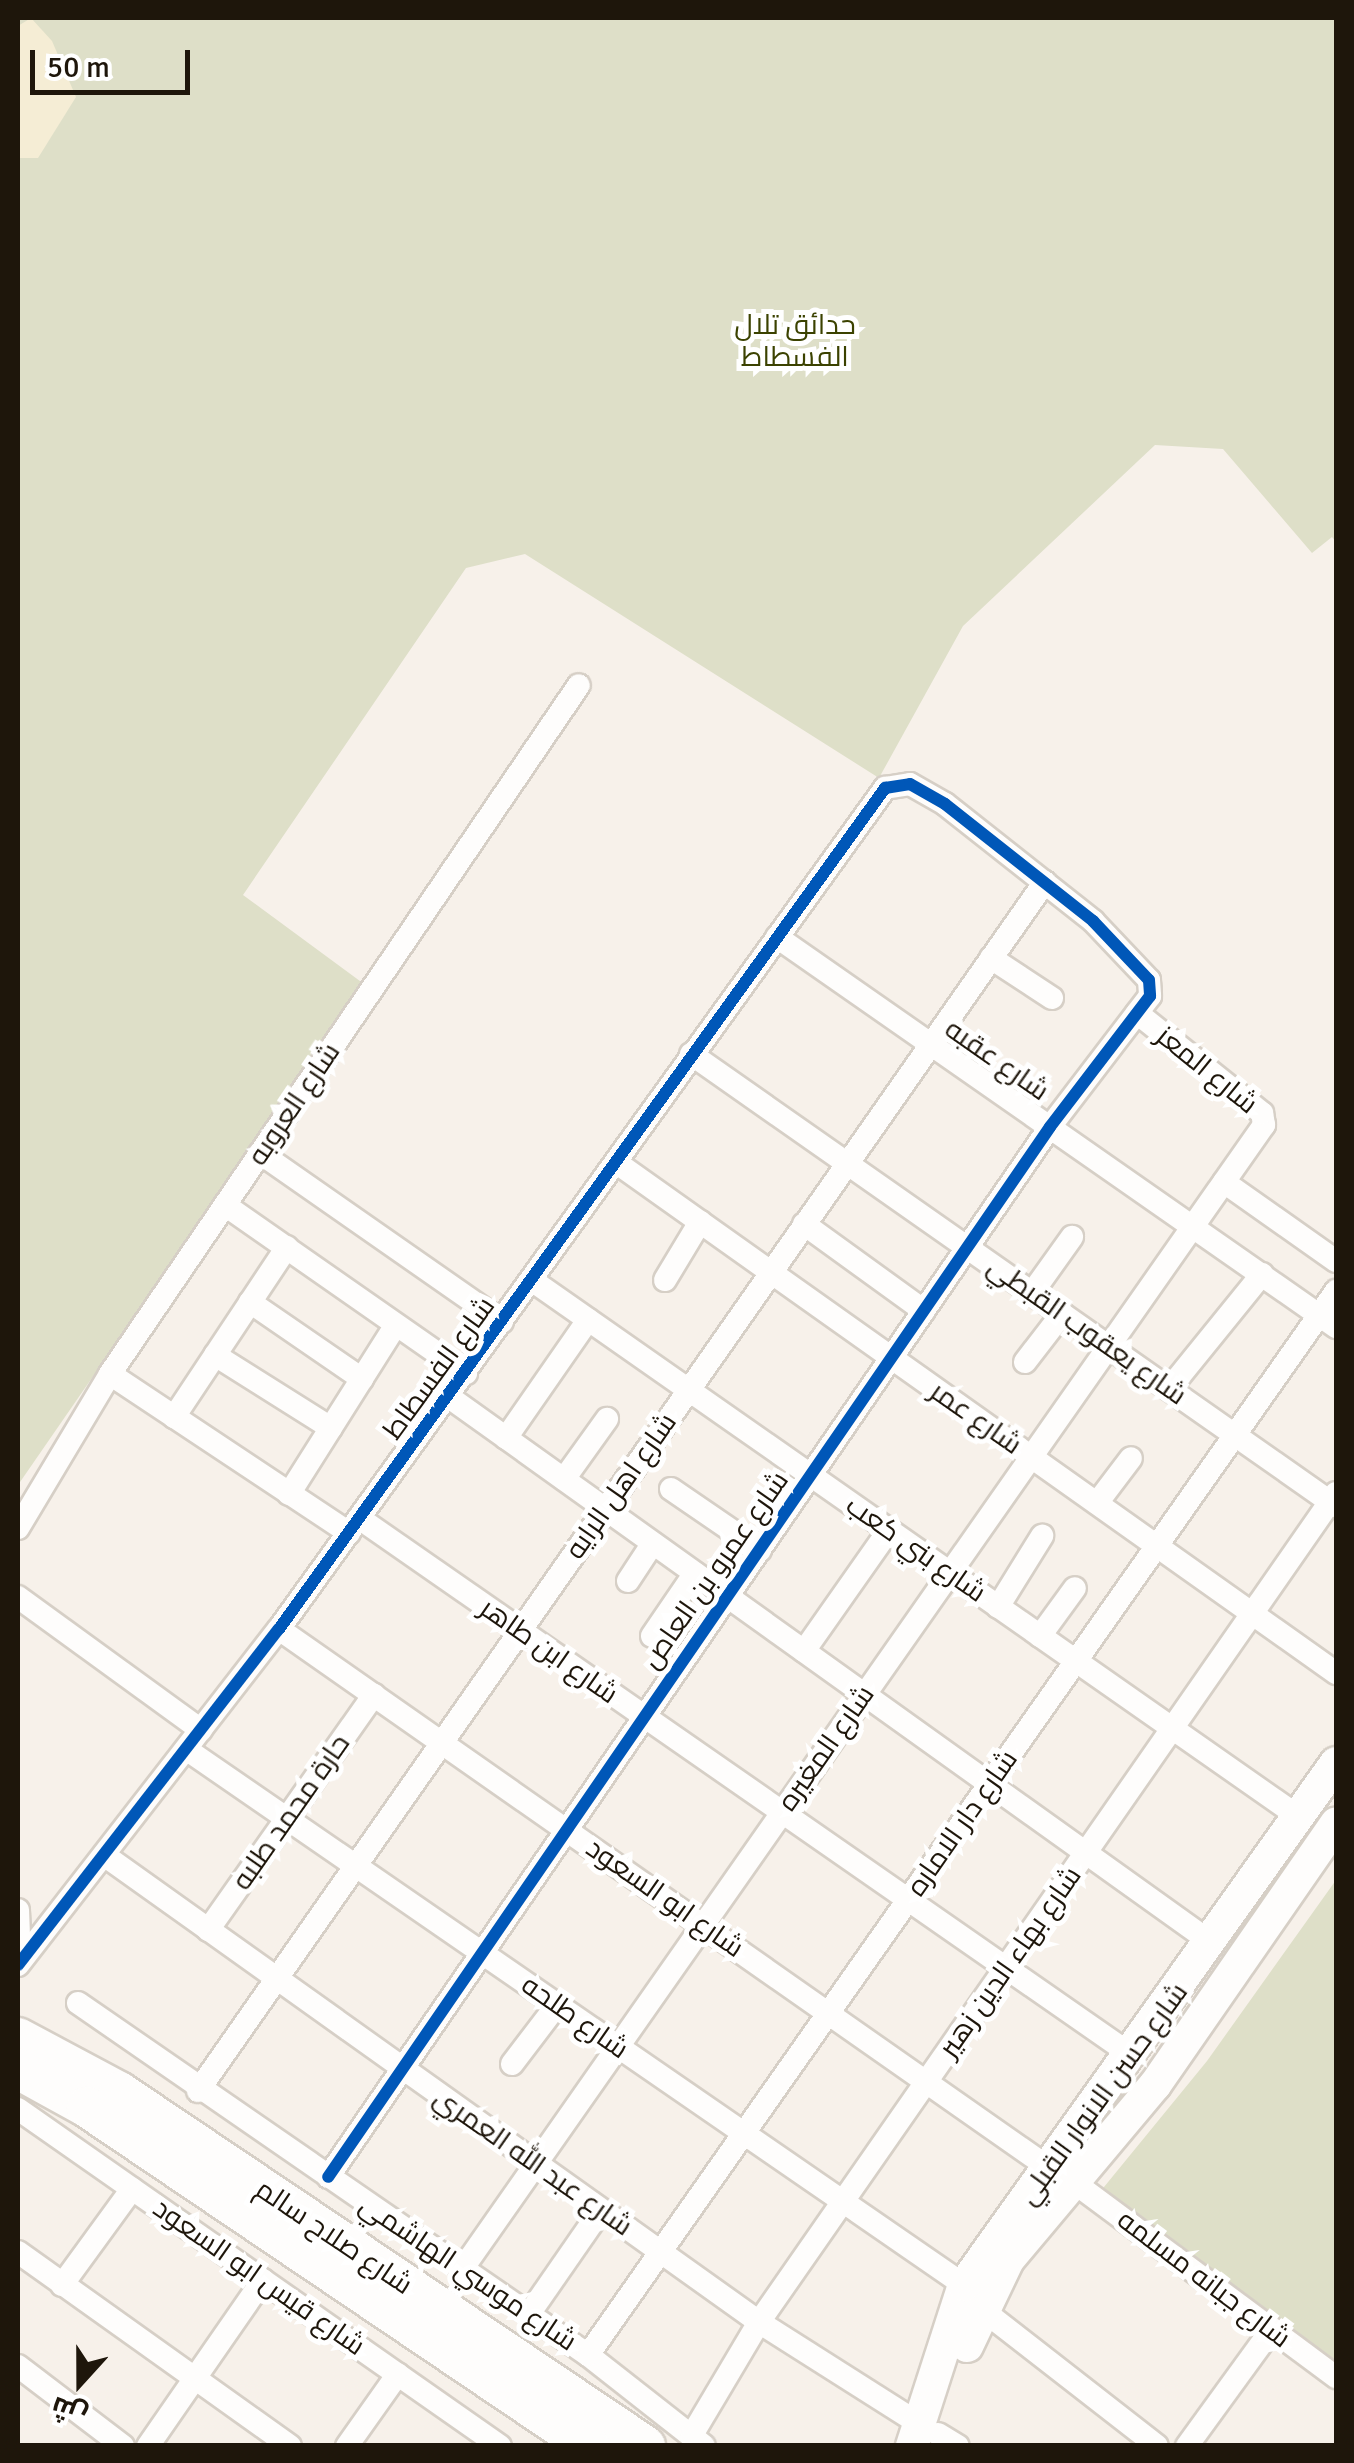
<!DOCTYPE html>
<html>
<head>
<meta charset="utf-8">
<style>
	body { margin:0 }
	#map { position:relative; width:1354px; height:2463px; overflow:hidden; background:#f7f1ea; font-family:Signika,Cairo,sans-serif }
	div>[style] { position:absolute }
	[style*='--x'] { left:calc(var(--x)*1px); top:calc(var(--y)*1px); width:calc(var(--w)*1px); rotate:calc(var(--a)*1deg) }
	.green>* { inset:0; background:#dedfc8 }
	.sand>* { inset:0; background:#f5edd5 }
	.roads { filter:drop-shadow(2px 0 #d6cfc6) drop-shadow(-2px 0 #d6cfc6) drop-shadow(0 2px #d6cfc6) drop-shadow(0 -2px #d6cfc6) }
	.minor>* { height:22px; margin:-11px; padding:0 11px; transform-origin:11px; border-radius:11px; background:#fefdfc }
	.secondary>* { height:32px; margin:-16px; padding:0 16px; transform-origin:16px; border-radius:16px; background:#fefdfc }
	.trunk>* { height:40px; margin:-20px; padding:0 20px; transform-origin:20px; border-radius:20px; background:#fefdfc }
	.cycleway>* { height:12px; margin:-6px; padding:0 6px; transform-origin:6px; border-radius:6px; background:#0057b8 }
	span { translate:-50% -50%; white-space:nowrap; text-align:center; line-height:1.15; -webkit-text-stroke:10px #fff; paint-order:stroke }
	.park-label { font-size:28px; color:#3b4200 }
	.street-label { font-size:28px; color:#1e160b }
	.frame { position:absolute; inset:0; border:20px solid #1e160b; pointer-events:none }
	.north { position:absolute; left:30px; top:2333px; width:100px; height:100px; -webkit-text-stroke:8px #fff; paint-order:stroke; rotate:201deg; font-size:28px; font-weight:700; line-height:40px; text-align:center; color:#1e160b }
	.north::after { content:''; display:block; margin:auto; width:35px; height:45px; background:#1e160b; clip-path:polygon(50% 0,100% 100%,50% 72%,0 100%) }
	.scale { position:absolute; left:30px; top:50px; width:160px; height:45px; box-sizing:border-box; border:5px solid #1e160b; border-top:0; padding-left:12px; font-size:30px; line-height:35px; white-space:nowrap; color:#1e160b; -webkit-text-stroke:8px #fff; paint-order:stroke }
</style>
</head>
<body>
<div id="map">
	<div class="green">
		<div style="clip-path:polygon(18px 18px,1336px 18px,1336px 542px,1332px 537px,1312px 553px,1223px 449px,1155px 445px,963px 626px,879px 778px,525px 554px,466px 568px,243px 895px,364px 984px,18px 1485px)"></div>
		<div style="clip-path:polygon(1336px 1880px,1336px 2377px,1095px 2198px,1207px 2061px)"></div>
	</div>
	<div class="sand">
		<div style="clip-path:polygon(31px 18px,52px 41px,76px 97px,38px 158px,18px 158px,18px 26px)"></div>
	</div>
	<div class="roads">
		<div class="minor">
			<div style="--x:777;--y:937;--w:682;--a:34.9"></div>
			<div style="--x:991;--y:958;--w:73;--a:33.3"></div>
			<div style="--x:691;--y:1054;--w:788;--a:35.02"></div>
			<div style="--x:260;--y:1153;--w:295;--a:34.9"></div>
			<div style="--x:617;--y:1163;--w:882;--a:35.35"></div>
			<div style="--x:1224;--y:1182;--w:137;--a:35.2"></div>
			<div style="--x:225;--y:1205;--w:294;--a:34.9"></div>
			<div style="--x:804;--y:1224;--w:148;--a:35.9"></div>
			<div style="--x:665;--y:1280;--w:68;--a:-58.9"></div>
			<div style="--x:533;--y:1281;--w:935;--a:34.98"></div>
			<div style="--x:1032;--y:1293;--w:69;--a:-54.5"></div>
			<div style="--x:250;--y:1302;--w:136;--a:34.5"></div>
			<div style="--x:215;--y:1355;--w:137;--a:32.2"></div>
			<div style="--x:1025;--y:1362;--w:61;--a:-52.4"></div>
			<div style="--x:110;--y:1374;--w:287;--a:33.6"></div>
			<div style="--x:1169;--y:1389;--w:148;--a:-51"></div>
			<div style="--x:449;--y:1397;--w:938;--a:35.59"></div>
			<div style="--x:174;--y:1417;--w:204;--a:-56.4"></div>
			<div style="--x:506;--y:1438;--w:144;--a:-55.2"></div>
			<div style="--x:564;--y:1479;--w:74;--a:-54.4"></div>
			<div style="--x:671;--y:1489;--w:108;--a:34.4"></div>
			<div style="--x:289;--y:1494;--w:200;--a:-57.7"></div>
			<div style="--x:1097;--y:1503;--w:56;--a:-52.9"></div>
			<div style="--x:359;--y:1518;--w:943;--a:34.8"></div>
			<div style="--x:18;--y:1528;--w:179;--a:-59.1"></div>
			<div style="--x:110;--y:1374;--w:833;--a:-55.76"></div>
			<div style="--x:628;--y:1581;--w:45;--a:-56.7"></div>
			<div style="--x:18;--y:1597;--w:226;--a:36"></div>
			<div style="--x:998;--y:1607;--w:84;--a:-58.2"></div>
			<div style="--x:279;--y:1629;--w:940;--a:34.99"></div>
			<div style="--x:652;--y:1636;--w:76;--a:-55.7"></div>
			<div style="--x:1040;--y:1636;--w:59;--a:-53.9"></div>
			<div style="--x:804;--y:1651;--w:148;--a:-54.9"></div>
			<div style="--x:186;--y:1749;--w:945;--a:34.56"></div>
			<div style="--x:104;--y:1855;--w:804;--a:35.49"></div>
			<div style="--x:759;--y:2322;--w:191;--a:32.4"></div>
			<div style="--x:18;--y:1910;--w:51;--a:87.8"></div>
			<div style="--x:208;--y:1930;--w:288;--a:-54.8"></div>
			<div style="--x:18;--y:1965;--w:425;--a:-52.2"></div>
			<div style="--x:279;--y:1629;--w:1037;--a:-54.22"></div>
			<div style="--x:885;--y:788;--w:25;--a:-9"></div>
			<div style="--x:910;--y:784;--w:40;--a:29.7"></div>
			<div style="--x:945;--y:804;--w:189;--a:38.3"></div>
			<div style="--x:1093;--y:921;--w:81;--a:46.5"></div>
			<div style="--x:1149;--y:980;--w:16;--a:86"></div>
			<div style="--x:1150;--y:996;--w:165;--a:127.4"></div>
			<div style="--x:1050;--y:1127;--w:1274;--a:124.51"></div>
			<div style="--x:78;--y:2003;--w:620;--a:34.61"></div>
			<div style="--x:588;--y:2355;--w:147;--a:38.1"></div>
			<div style="--x:512;--y:2064;--w:74;--a:-52.7"></div>
			<div style="--x:198;--y:2091;--w:1476;--a:-54.99"></div>
			<div style="--x:18;--y:2109;--w:588;--a:34.96"></div>
			<div style="--x:1072;--y:2181;--w:329;--a:36.6"></div>
			<div style="--x:18;--y:2252;--w:334;--a:35.5"></div>
			<div style="--x:463;--y:2268;--w:1396;--a:-54.98"></div>
			<div style="--x:1264;--y:1125;--w:12;--a:-99"></div>
			<div style="--x:1262;--y:1113;--w:160;--a:-141.3"></div>
			<div style="--x:62;--y:2285;--w:119;--a:-53.9"></div>
			<div style="--x:980;--y:2308;--w:224;--a:37.9"></div>
			<div style="--x:529;--y:2314;--w:126;--a:-55.3"></div>
			<div style="--x:588;--y:2355;--w:1301;--a:-54.89"></div>
			<div style="--x:18;--y:2366;--w:132;--a:37.3"></div>
			<div style="--x:938;--y:2434;--w:23;--a:31"></div>
			<div style="--x:692;--y:2435;--w:131;--a:-59.3"></div>
			<div style="--x:759;--y:2322;--w:1010;--a:-55.16"></div>
			<div style="--x:148;--y:2446;--w:202;--a:-55.3"></div>
			<div style="--x:347;--y:2446;--w:88;--a:-54.7"></div>
			<div style="--x:1187;--y:2446;--w:145;--a:-54"></div>
		</div>
		<div class="secondary">
			<div style="--x:967;--y:2346;--w:95;--a:-64.5"></div>
			<div style="--x:1008;--y:2260;--w:229;--a:-50"></div>
			<div style="--x:1155;--y:2085;--w:318;--a:-55.3"></div>
			<div style="--x:912;--y:2446;--w:169;--a:-72.1"></div>
			<div style="--x:964;--y:2285;--w:641;--a:-54.52"></div>
		</div>
		<div class="trunk">
			<div style="--x:18;--y:2038;--w:115;--a:28.1"></div>
			<div style="--x:119;--y:2092;--w:634;--a:33.94"></div>
			<div style="--x:18;--y:2069;--w:79;--a:28.8"></div>
			<div style="--x:87;--y:2107;--w:606;--a:34.03"></div>
		</div>
	</div>
	<div class="cycleway">
		<div style="--x:18;--y:1965;--w:425;--a:-52.2"></div>
		<div style="--x:279;--y:1629;--w:1037;--a:-54.22"></div>
		<div style="--x:885;--y:788;--w:25;--a:-9"></div>
		<div style="--x:910;--y:784;--w:40;--a:29.7"></div>
		<div style="--x:945;--y:804;--w:189;--a:38.3"></div>
		<div style="--x:1093;--y:921;--w:81;--a:46.5"></div>
		<div style="--x:1149;--y:980;--w:16;--a:86"></div>
		<div style="--x:1150;--y:996;--w:165;--a:127.4"></div>
		<div style="--x:1050;--y:1127;--w:1274;--a:124.51"></div>
	</div>
	<div class="park-label">
		<span style="left:795px;top:341px">حدائق تلال<br>الفسطاط</span>
	</div>
	<div class="street-label">
		<span style="left:997px;top:1060px;rotate:35deg">شارع عقبه</span>
		<span style="left:1207px;top:1070px;rotate:39deg">شارع المعز</span>
		<span style="left:294px;top:1104px;rotate:-56deg">شارع العروبه</span>
		<span style="left:1087px;top:1331px;rotate:35deg">شارع يعقوب القبطي</span>
		<span style="left:439px;top:1368px;rotate:-54deg">شارع الفسطاط</span>
		<span style="left:976px;top:1418px;rotate:35deg">شارع عمر</span>
		<span style="left:621px;top:1486px;rotate:-55deg">شارع اهل الرايه</span>
		<span style="left:916px;top:1549px;rotate:35deg">شارع بني كعب</span>
		<span style="left:715px;top:1570px;rotate:-55deg">شارع عمرو بن العاص</span>
		<span style="left:549px;top:1651px;rotate:35deg">شارع ابن طاهر</span>
		<span style="left:826px;top:1748px;rotate:-55deg">شارع المغيره</span>
		<span style="left:291px;top:1812px;rotate:-55deg">حارة محمد طلبه</span>
		<span style="left:962px;top:1823px;rotate:-55deg">شارع دار الاماره</span>
		<span style="left:665px;top:1898px;rotate:35deg">شارع ابو السعود</span>
		<span style="left:1010px;top:1962px;rotate:-55deg">شارع بهاء الدين زهير</span>
		<span style="left:575px;top:2017px;rotate:35deg">شارع طلحه</span>
		<span style="left:1103px;top:2094px;rotate:-54deg">شارع حسن الانوار القبلي</span>
		<span style="left:533px;top:2162px;rotate:35deg">شارع عبد الله العمري</span>
		<span style="left:334px;top:2237px;rotate:34deg">شارع صلاح سالم</span>
		<span style="left:468px;top:2273px;rotate:34deg">شارع موسي الهاشمي</span>
		<span style="left:259px;top:2277px;rotate:35deg">شارع قيس ابو السعود</span>
		<span style="left:1204px;top:2279px;rotate:37deg">شارع جبانه مسلمه</span>
	</div>
	<div class="frame"></div>
	<div class="north">ش</div>
	<div class="scale">50 m</div>
</div>
</body>
</html>
